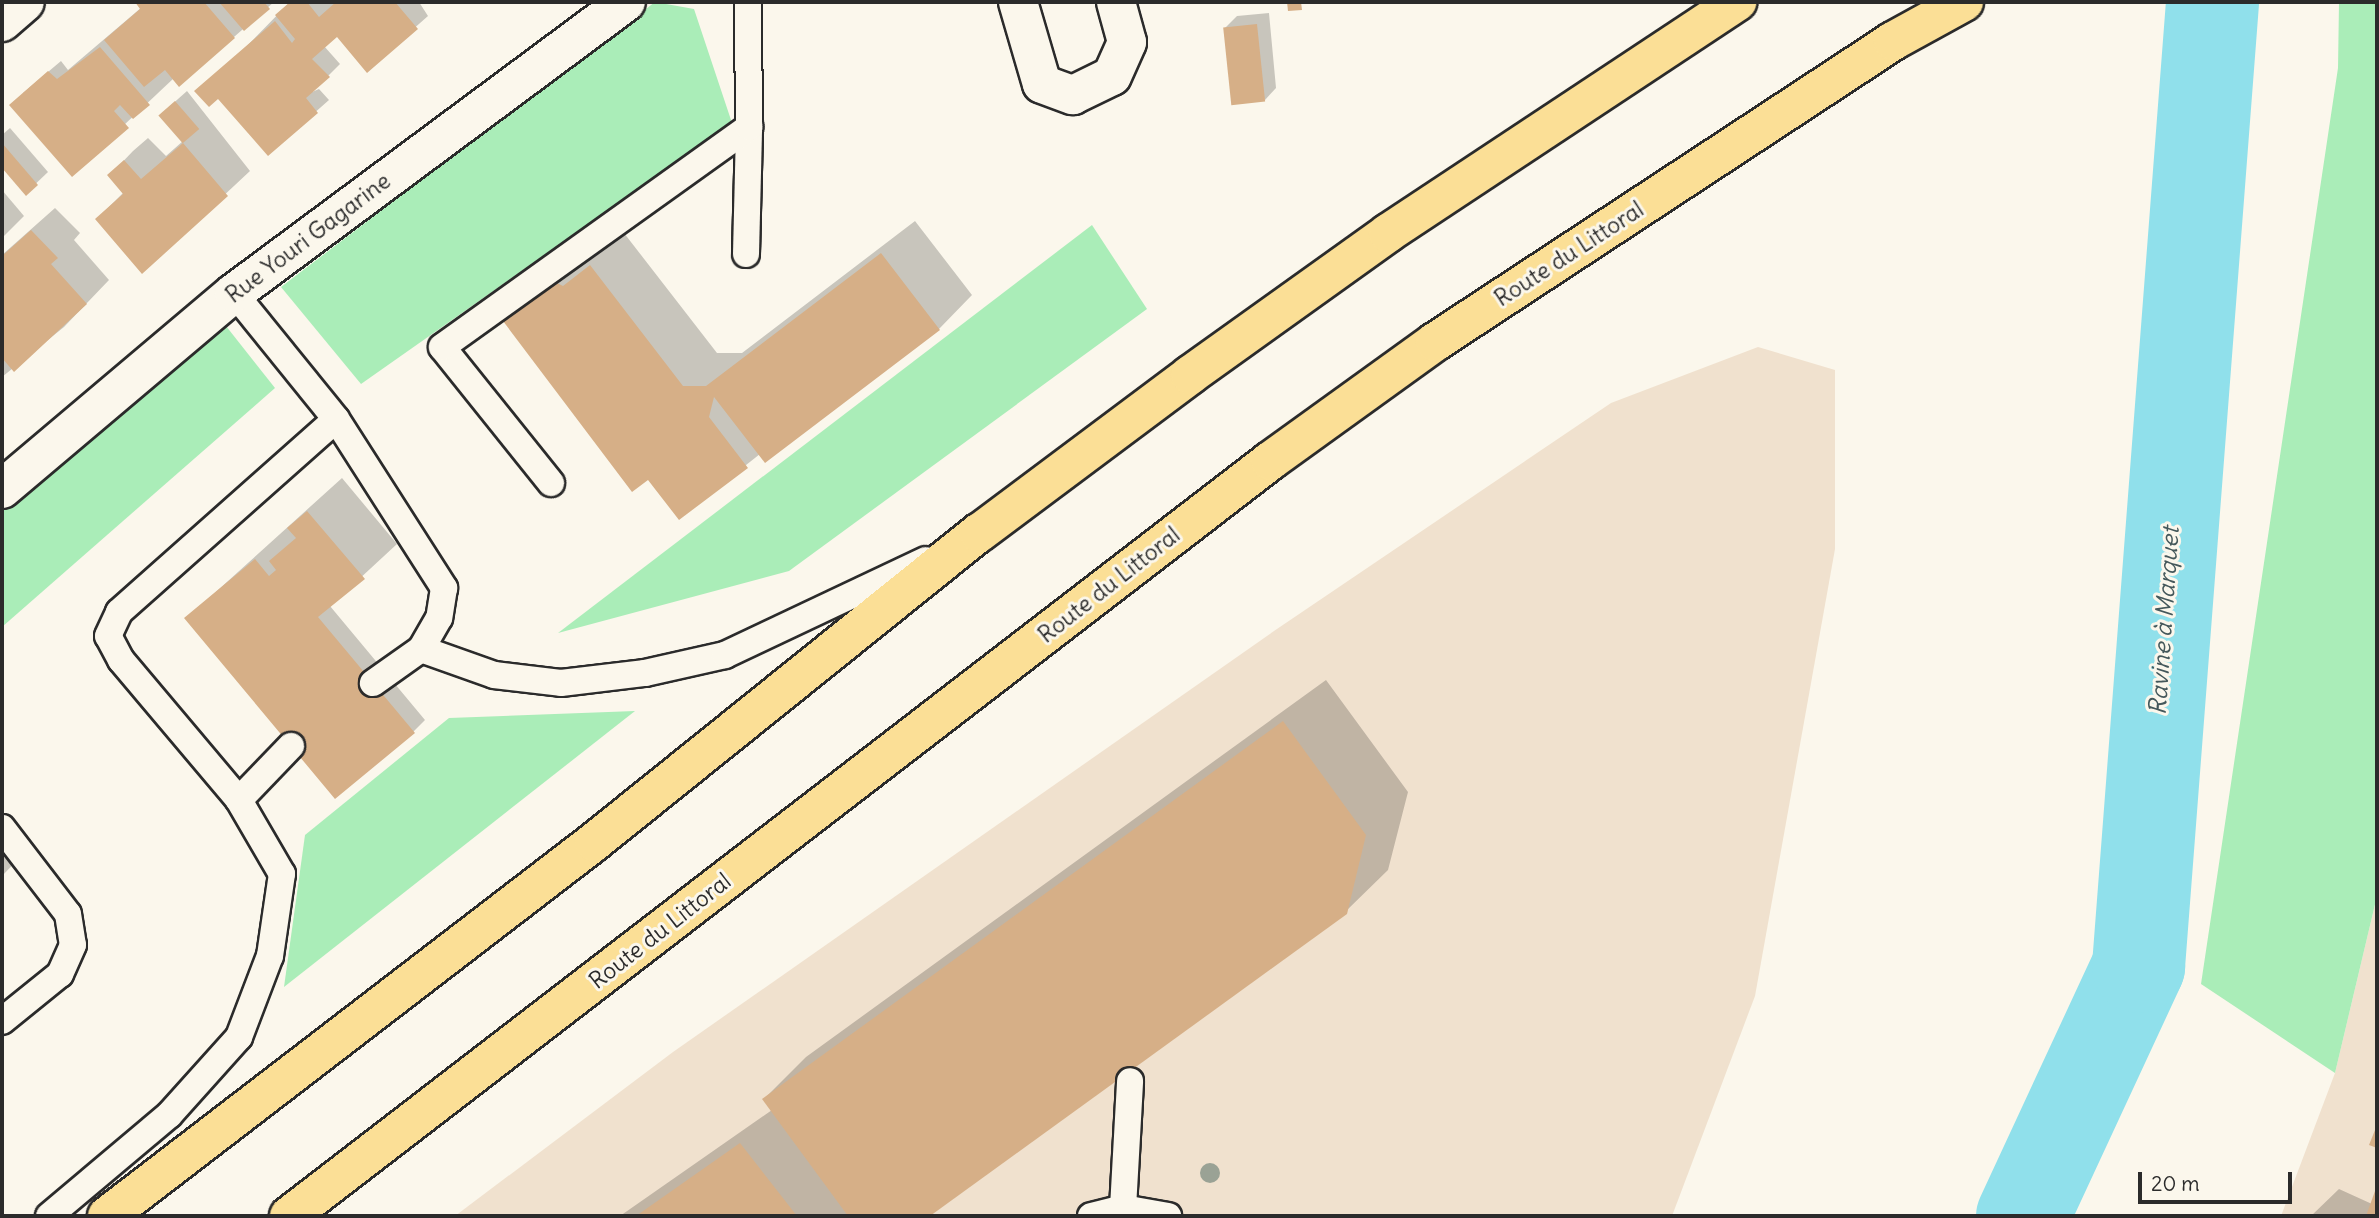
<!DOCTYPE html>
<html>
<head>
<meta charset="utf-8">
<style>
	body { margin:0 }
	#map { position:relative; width:2379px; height:1218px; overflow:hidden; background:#fbf7ec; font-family:Delius,sans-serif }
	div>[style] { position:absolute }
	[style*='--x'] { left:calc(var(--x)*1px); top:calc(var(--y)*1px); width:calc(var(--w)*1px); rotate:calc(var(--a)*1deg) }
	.built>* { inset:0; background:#f0e1ce }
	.green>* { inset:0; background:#aaedb8 }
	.shadow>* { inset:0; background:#0003 }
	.river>* { height:93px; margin:-46.5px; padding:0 46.5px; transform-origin:46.5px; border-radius:46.5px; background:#90e0eb }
	.building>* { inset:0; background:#d6af87; transform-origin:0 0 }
	.roads { filter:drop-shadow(2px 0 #2b2b2b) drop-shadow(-2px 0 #2b2b2b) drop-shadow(0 2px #2b2b2b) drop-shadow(0 -2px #2b2b2b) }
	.service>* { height:26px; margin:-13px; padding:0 13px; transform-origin:13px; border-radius:13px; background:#fbf7ec }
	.minor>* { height:38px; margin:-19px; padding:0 19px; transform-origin:19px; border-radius:19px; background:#fbf7ec }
	.trunk>* { height:38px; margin:-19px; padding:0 19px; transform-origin:19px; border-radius:19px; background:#fbdf96 }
	.trees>* { width:20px; height:20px; margin:-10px; border-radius:50%; background:#9aa295 }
	span { translate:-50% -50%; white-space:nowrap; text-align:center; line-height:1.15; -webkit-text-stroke:6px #fbf7ec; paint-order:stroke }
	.street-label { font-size:23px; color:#2b2b2b }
	.water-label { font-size:24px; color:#44585b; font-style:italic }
	.frame { position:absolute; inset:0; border:4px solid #2b2b2b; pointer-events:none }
	.scale { position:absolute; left:2138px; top:1172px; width:154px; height:32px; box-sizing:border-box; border:4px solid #2b2b2b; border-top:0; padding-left:9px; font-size:21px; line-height:24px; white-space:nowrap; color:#2b2b2b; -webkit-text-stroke:5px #fbf7ec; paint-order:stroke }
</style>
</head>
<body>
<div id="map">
	<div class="built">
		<div style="clip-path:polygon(1758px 347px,1835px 370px,1835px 549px,1755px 996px,1672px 1216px,455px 1216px,673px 1052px,1274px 631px,1611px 403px)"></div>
		<div style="clip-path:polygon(2377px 896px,2377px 1216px,2281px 1216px,2335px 1073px)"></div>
	</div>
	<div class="green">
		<div style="clip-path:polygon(655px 2px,694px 9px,732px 123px,361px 384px,281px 287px)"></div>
		<div style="clip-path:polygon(2339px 2px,2377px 2px,2377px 896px,2335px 1073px,2201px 984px,2338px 68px)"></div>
		<div style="clip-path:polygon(1092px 225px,1147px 309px,789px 571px,558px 633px)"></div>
		<div style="clip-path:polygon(226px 326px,275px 388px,2px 627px,2px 508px)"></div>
		<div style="clip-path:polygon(635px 711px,284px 987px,305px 835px,449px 718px)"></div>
	</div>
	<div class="shadow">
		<div style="clip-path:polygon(137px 2px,274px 2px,179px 85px,174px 78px,72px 174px,23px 93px,61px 61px,68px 70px,142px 7px)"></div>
		<div style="clip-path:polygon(290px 2px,419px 2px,428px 16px,367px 70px,338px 34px,324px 46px,340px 64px,312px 92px,319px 89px,329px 100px,268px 154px,238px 55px)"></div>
		<div style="clip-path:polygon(1269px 13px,1276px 88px,1265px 100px,1225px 28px,1237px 16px)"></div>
		<div style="clip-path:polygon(187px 91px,250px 171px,142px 272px,97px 219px,124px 192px,110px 175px,133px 151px,148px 138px,166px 156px,183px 141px,160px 115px)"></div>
		<div style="clip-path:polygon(10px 128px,48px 172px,26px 193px,2px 166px,2px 135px)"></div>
		<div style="clip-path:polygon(2px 190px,24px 216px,2px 238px)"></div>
		<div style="clip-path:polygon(55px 208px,80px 233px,74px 240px,109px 280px,64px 327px,2px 377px,2px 255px)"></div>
		<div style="clip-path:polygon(915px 221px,972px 295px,939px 329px,760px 454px,679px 518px,648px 477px,505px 321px,539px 288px,590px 249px,598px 253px,624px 233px,717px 353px,742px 353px)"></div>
		<div style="clip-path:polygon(342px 478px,397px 544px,330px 606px,425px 720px,413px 732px,187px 618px)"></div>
		<div style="clip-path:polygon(1326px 680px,1408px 792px,1388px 870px,1345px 912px,927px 1216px,620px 1216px,772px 1110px,764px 1099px,806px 1057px)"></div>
		<div style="clip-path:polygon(2px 822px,25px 852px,2px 876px)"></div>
		<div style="clip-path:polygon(2339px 1189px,2372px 1204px,2377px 1191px,2377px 1216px,2311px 1216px)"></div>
	</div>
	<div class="river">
		<div style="--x:2022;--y:1216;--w:276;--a:-65.1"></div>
		<div style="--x:2138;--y:966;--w:967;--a:-85.61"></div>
	</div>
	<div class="building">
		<div style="clip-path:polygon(135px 2px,204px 2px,235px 38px,179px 87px,165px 70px,144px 87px,104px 40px,140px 9px)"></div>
		<div style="clip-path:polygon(219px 2px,264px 2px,270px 9px,244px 31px)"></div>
		<div style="clip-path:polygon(290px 2px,307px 2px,319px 17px,336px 2px,395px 2px,418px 29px,367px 73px,337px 37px,312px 59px,330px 77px,306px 98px,318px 113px,268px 156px,218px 99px,209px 107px,194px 91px,275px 21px,292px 43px,295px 39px,275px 15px)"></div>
		<div style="clip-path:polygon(1287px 2px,1301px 2px,1302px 10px,1288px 11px)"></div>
		<div style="left:1257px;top:24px;width:78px;height:34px;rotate:84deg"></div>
		<div style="clip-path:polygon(100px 47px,150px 105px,133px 119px,120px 105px,114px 111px,129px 128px,72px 177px,9px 105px,48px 71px,57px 79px)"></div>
		<div style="left:175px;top:101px;width:37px;height:22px;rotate:49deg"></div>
		<div style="clip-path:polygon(2px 143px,38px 185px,26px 196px,2px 168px)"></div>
		<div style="clip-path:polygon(183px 143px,228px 196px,142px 274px,95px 219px,123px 194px,107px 175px,124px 160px,141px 179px)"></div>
		<div style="clip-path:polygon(31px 230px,58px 258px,51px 264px,87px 304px,14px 372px,2px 358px,2px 256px)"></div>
		<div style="clip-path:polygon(881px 253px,940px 330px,765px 463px,714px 397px,709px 417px,748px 468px,679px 520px,648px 480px,632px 492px,503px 321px,555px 282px,563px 286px,590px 265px,683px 386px,706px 386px)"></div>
		<div style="clip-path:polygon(307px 511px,365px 579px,318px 617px,415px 733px,335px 799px,184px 618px,255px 559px,269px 576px,276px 570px,269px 561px,296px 538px,287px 528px)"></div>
		<div style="clip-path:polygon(1283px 721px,1366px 835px,1347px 914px,930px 1216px,848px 1216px,762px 1099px)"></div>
		<div style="clip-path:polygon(2377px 1125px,2377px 1148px,2369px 1145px)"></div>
		<div style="clip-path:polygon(740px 1143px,797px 1216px,636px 1216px)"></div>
		<div style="clip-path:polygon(2375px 1191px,2377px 1216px,2366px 1216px)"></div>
	</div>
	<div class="roads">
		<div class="service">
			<div style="--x:746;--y:254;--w:127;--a:-88.6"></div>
			<div style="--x:234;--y:293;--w:162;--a:51"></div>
			<div style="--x:336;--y:419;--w:201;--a:57.4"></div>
			<div style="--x:444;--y:588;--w:30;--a:99"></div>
			<div style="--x:439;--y:618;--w:36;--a:120"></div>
			<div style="--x:421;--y:649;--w:59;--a:144.7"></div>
			<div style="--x:551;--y:483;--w:174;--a:-128.7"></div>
			<div style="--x:442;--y:347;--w:378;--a:-35.6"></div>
			<div style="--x:749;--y:127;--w:125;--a:-90.5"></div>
			<div style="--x:421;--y:649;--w:77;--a:19.6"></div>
			<div style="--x:494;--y:675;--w:67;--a:6.8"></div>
			<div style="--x:561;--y:683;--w:85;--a:-6.8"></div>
			<div style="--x:645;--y:673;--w:82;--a:-12.7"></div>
			<div style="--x:725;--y:655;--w:222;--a:-25.3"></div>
			<div style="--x:239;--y:800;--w:75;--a:-46.1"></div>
			<div style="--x:2;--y:828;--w:108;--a:52.5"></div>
			<div style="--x:68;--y:914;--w:31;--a:81"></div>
			<div style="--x:73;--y:945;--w:32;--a:114"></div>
			<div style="--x:60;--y:974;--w:75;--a:141"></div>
			<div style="--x:1123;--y:1208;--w:127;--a:-86.8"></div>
			<div style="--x:49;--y:1216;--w:157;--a:-40.1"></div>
			<div style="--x:169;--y:1115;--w:105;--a:-48.1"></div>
			<div style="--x:239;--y:1037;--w:87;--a:-69.1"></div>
			<div style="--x:270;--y:956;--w:83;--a:-81.7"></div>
			<div style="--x:282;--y:874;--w:86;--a:-120.2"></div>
			<div style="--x:239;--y:800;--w:183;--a:-130.1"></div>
			<div style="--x:121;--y:660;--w:27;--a:-118"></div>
			<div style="--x:108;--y:636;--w:26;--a:-65"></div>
			<div style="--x:119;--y:612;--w:290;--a:-41.6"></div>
			<div style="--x:1091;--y:1216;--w:33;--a:-14"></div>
			<div style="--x:1123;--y:1208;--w:46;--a:10.1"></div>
		</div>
		<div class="minor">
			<div style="--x:1018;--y:2;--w:85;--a:73.7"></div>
			<div style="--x:1042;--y:84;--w:33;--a:20"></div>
			<div style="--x:1073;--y:95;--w:43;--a:-26"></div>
			<div style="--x:1112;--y:76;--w:37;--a:-66"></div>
			<div style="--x:1127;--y:42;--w:41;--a:-105.4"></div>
			<div style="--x:2;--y:22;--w:30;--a:-41"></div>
			<div style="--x:2;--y:489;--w:304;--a:-40.2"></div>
			<div style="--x:234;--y:293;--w:488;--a:-36.6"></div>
		</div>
		<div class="trunk">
			<div style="--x:107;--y:1216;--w:614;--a:-37.52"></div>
			<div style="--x:594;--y:842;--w:494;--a:-38.8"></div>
			<div style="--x:979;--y:533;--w:264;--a:-36.8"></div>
			<div style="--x:1190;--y:375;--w:244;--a:-35.6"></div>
			<div style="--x:1388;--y:233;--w:419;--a:-33.5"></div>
			<div style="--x:289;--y:1216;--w:1238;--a:-37.58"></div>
			<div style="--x:1270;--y:461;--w:203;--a:-35.8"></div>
			<div style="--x:1435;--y:342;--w:548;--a:-33.31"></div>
			<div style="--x:1893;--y:41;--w:81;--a:-28.8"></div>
		</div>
	</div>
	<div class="trees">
		<div style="left:1210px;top:1173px"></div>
	</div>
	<div class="street-label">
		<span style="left:308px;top:238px;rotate:-37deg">Rue Youri Gagarine</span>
		<span style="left:1569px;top:254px;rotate:-33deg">Route du Littoral</span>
		<span style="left:1109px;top:585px;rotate:-38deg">Route du Littoral</span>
		<span style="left:660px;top:931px;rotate:-38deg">Route du Littoral</span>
	</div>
	<div class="water-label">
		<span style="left:2164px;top:621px;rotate:-86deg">Ravine à Marquet</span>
	</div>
	<div class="frame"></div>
	<div class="scale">20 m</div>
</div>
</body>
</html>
